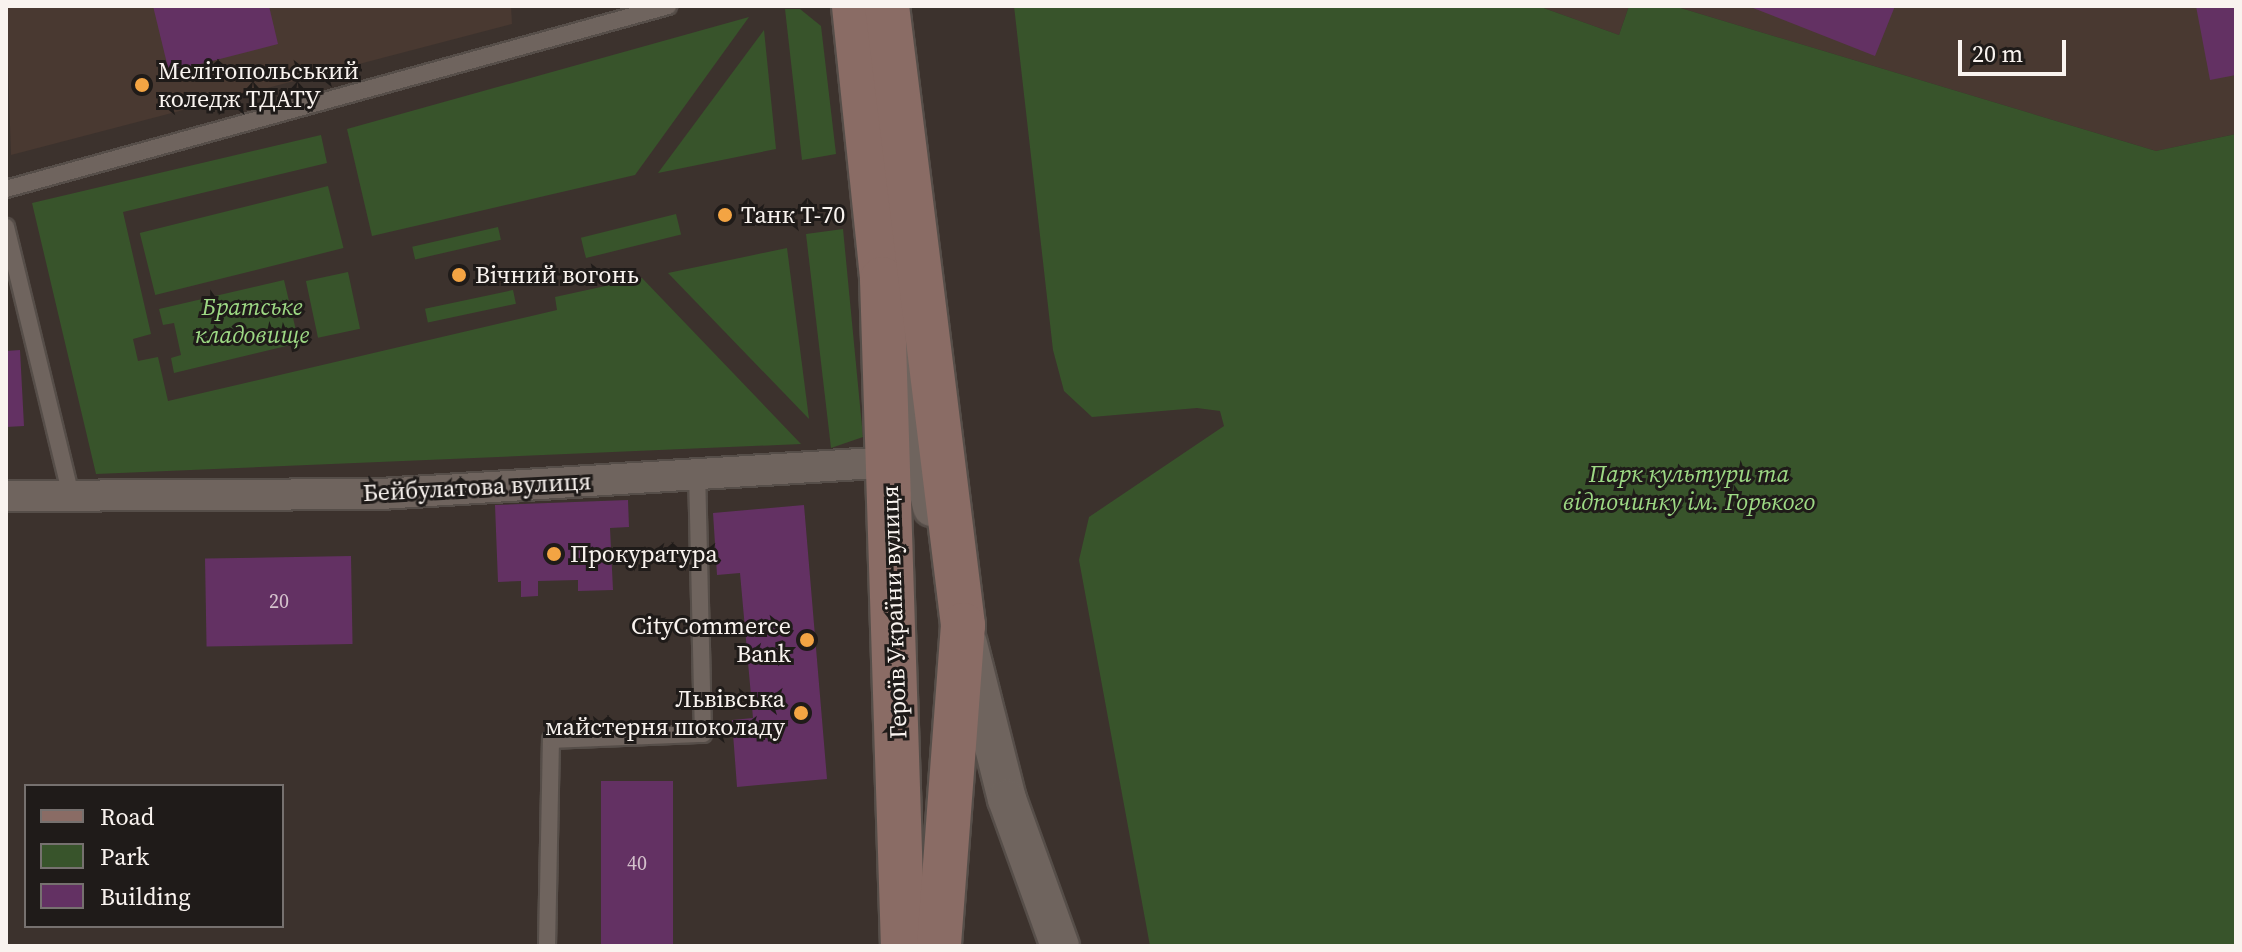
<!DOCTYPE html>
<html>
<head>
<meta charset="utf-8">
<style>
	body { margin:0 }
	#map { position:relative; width:2242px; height:952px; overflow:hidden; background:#3c322d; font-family:"Source Serif 4",serif }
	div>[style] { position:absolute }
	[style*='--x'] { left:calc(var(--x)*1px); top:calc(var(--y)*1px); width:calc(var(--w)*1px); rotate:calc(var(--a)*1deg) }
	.built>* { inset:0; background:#493931 }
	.green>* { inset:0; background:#38542b; transform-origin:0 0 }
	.building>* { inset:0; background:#633163; transform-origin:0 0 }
	.roads { filter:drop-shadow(2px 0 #564e49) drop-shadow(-2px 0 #564e49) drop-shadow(0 2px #564e49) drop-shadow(0 -2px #564e49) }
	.service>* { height:16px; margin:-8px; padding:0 8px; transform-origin:8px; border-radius:8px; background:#6f645e }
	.minor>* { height:30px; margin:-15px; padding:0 15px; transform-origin:15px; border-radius:15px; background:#6f645e }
	.tertiary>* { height:38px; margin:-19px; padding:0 19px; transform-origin:19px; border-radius:19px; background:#6f645e }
	.secondary>* { height:44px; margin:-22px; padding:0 22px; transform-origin:22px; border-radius:22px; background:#8a6c65 }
	.dots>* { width:22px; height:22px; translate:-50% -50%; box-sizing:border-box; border:4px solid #1f1b19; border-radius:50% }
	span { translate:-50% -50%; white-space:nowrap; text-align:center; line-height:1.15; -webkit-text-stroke:6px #1f1b19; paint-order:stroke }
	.number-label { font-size:20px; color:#d4c2cc }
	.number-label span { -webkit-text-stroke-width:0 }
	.poi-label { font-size:24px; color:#f9f3ef }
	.left { translate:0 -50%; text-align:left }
	.right { translate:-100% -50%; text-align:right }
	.park-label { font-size:24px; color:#9dd984; font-style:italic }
	.street-label { font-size:24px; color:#f9f3ef }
	.frame { position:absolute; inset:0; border:8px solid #f9f3ef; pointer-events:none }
	.legend { position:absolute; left:24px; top:784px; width:260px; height:144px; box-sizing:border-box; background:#1f1b19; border:2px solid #76716f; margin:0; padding:10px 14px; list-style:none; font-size:24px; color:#f9f3ef }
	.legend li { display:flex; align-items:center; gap:16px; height:40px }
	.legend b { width:40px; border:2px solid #76716f }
	.scale { position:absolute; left:1958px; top:40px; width:108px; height:36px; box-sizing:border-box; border:4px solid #f9f3ef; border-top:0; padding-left:10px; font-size:24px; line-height:28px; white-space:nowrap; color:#f9f3ef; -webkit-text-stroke:6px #1f1b19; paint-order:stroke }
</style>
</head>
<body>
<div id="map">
	<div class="built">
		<div style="clip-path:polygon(6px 6px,511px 6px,512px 24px,11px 155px)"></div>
		<div style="clip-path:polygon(1538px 6px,1629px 6px,1619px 35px)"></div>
		<div style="clip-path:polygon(1674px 6px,2236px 6px,2236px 134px,2156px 151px)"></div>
	</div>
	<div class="green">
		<div style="clip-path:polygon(1014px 6px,1538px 6px,1619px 35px,1629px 6px,1674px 6px,2156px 151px,2236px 134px,2236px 946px,1150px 946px,1079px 560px,1089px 517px,1224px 426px,1220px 411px,1197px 408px,1092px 417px,1064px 391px,1053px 350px)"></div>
		<div style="clip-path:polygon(785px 9px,800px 9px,821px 26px,836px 154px,802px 160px)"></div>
		<div style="clip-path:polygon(749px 17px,635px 175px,372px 236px,347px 129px)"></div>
		<div style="clip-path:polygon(764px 30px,776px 149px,658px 173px)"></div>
		<div style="clip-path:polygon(321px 135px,327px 163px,123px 212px,151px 334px,133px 339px,138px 361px,158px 357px,168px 401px,557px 310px,555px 297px,642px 278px,801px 444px,96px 474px,32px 203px)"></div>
		<div style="left:328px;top:186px;width:64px;height:194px;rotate:76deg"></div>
		<div style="left:676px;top:214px;width:21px;height:98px;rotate:76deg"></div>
		<div style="left:498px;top:227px;width:13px;height:88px;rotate:77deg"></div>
		<div style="clip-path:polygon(843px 229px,863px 437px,831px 448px,806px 234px)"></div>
		<div style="clip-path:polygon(787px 248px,809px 419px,668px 273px)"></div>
		<div style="left:348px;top:272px;width:58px;height:43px;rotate:78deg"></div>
		<div style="clip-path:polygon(284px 280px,299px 343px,174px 373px,171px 358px,181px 355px,174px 323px,163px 325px,159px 309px)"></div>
		<div style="left:513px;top:290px;width:14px;height:90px;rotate:78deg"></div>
	</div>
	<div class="building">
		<div style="clip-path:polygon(153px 6px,269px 6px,278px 44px,169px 72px)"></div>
		<div style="clip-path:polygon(1748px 6px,1895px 6px,1875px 56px)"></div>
		<div style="clip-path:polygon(2196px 6px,2235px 6px,2236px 75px,2210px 80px)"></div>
		<div style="clip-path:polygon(20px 350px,24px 426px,6px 427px,6px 351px)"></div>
		<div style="clip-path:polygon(628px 500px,629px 527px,610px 528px,613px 590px,578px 591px,578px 580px,538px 581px,538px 596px,521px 597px,521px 581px,498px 582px,495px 505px)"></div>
		<div style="clip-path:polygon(804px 505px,827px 779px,737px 787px,732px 720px,753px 718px,740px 573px,717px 575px,713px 513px)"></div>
		<div style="left:351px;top:556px;width:88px;height:146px;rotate:89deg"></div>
		<div style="left:601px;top:781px;width:72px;height:165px"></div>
	</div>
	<div class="roads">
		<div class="service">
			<div style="--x:6;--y:189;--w:687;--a:-15.45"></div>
			<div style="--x:6;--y:227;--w:277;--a:76.4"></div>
			<div style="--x:547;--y:946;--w:206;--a:-88.9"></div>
			<div style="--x:551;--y:740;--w:152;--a:-2.3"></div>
			<div style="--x:703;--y:734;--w:260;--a:-91.3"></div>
		</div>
		<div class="minor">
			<div style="--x:6;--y:496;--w:375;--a:-0.3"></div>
			<div style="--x:381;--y:494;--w:527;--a:-3.59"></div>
		</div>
		<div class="tertiary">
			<div style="--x:897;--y:348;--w:163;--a:77.6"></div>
			<div style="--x:968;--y:644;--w:160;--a:75.9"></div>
			<div style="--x:1007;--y:799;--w:156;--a:70.2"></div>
		</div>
		<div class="secondary">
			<div style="--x:854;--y:6;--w:274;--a:84.1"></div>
			<div style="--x:882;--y:279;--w:667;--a:88.2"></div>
			<div style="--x:887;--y:6;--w:624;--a:83"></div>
			<div style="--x:963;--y:625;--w:322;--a:94.3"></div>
		</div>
	</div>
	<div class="dots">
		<div style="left:142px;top:85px;background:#f3a443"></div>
		<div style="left:725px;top:215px;background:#f3a443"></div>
		<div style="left:459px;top:275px;background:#f3a443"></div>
		<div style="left:554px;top:554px;background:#f3a443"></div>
		<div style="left:807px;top:640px;background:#f3a443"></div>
		<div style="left:801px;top:713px;background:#f3a443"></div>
	</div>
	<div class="number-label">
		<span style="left:279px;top:601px">20</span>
		<span style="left:637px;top:863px">40</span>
	</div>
	<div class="poi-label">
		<span class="left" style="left:158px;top:85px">Мелітопольський<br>коледж ТДАТУ</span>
		<span class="left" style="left:741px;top:215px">Танк Т-70</span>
		<span class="left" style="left:475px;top:275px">Вічний вогонь</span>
		<span class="left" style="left:570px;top:554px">Прокуратура</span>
		<span class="right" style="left:791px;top:640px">CityCommerce<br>Bank</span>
		<span class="right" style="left:785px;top:713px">Львівська<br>майстерня шоколаду</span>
	</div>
	<div class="park-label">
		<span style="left:252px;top:321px">Братське<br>кладовище</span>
		<span style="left:1689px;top:488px">Парк культури та<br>відпочинку ім. Горького</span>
	</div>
	<div class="street-label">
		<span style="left:477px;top:487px;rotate:-3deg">Бейбулатова вулиця</span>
		<span style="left:894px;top:612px;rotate:-92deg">Героїв України вулиця</span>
	</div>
	<div class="frame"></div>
	<ul class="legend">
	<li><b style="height:10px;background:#8a6c65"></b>Road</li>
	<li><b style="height:22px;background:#38542b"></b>Park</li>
	<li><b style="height:22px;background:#633163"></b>Building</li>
	</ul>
	<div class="scale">20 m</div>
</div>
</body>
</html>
